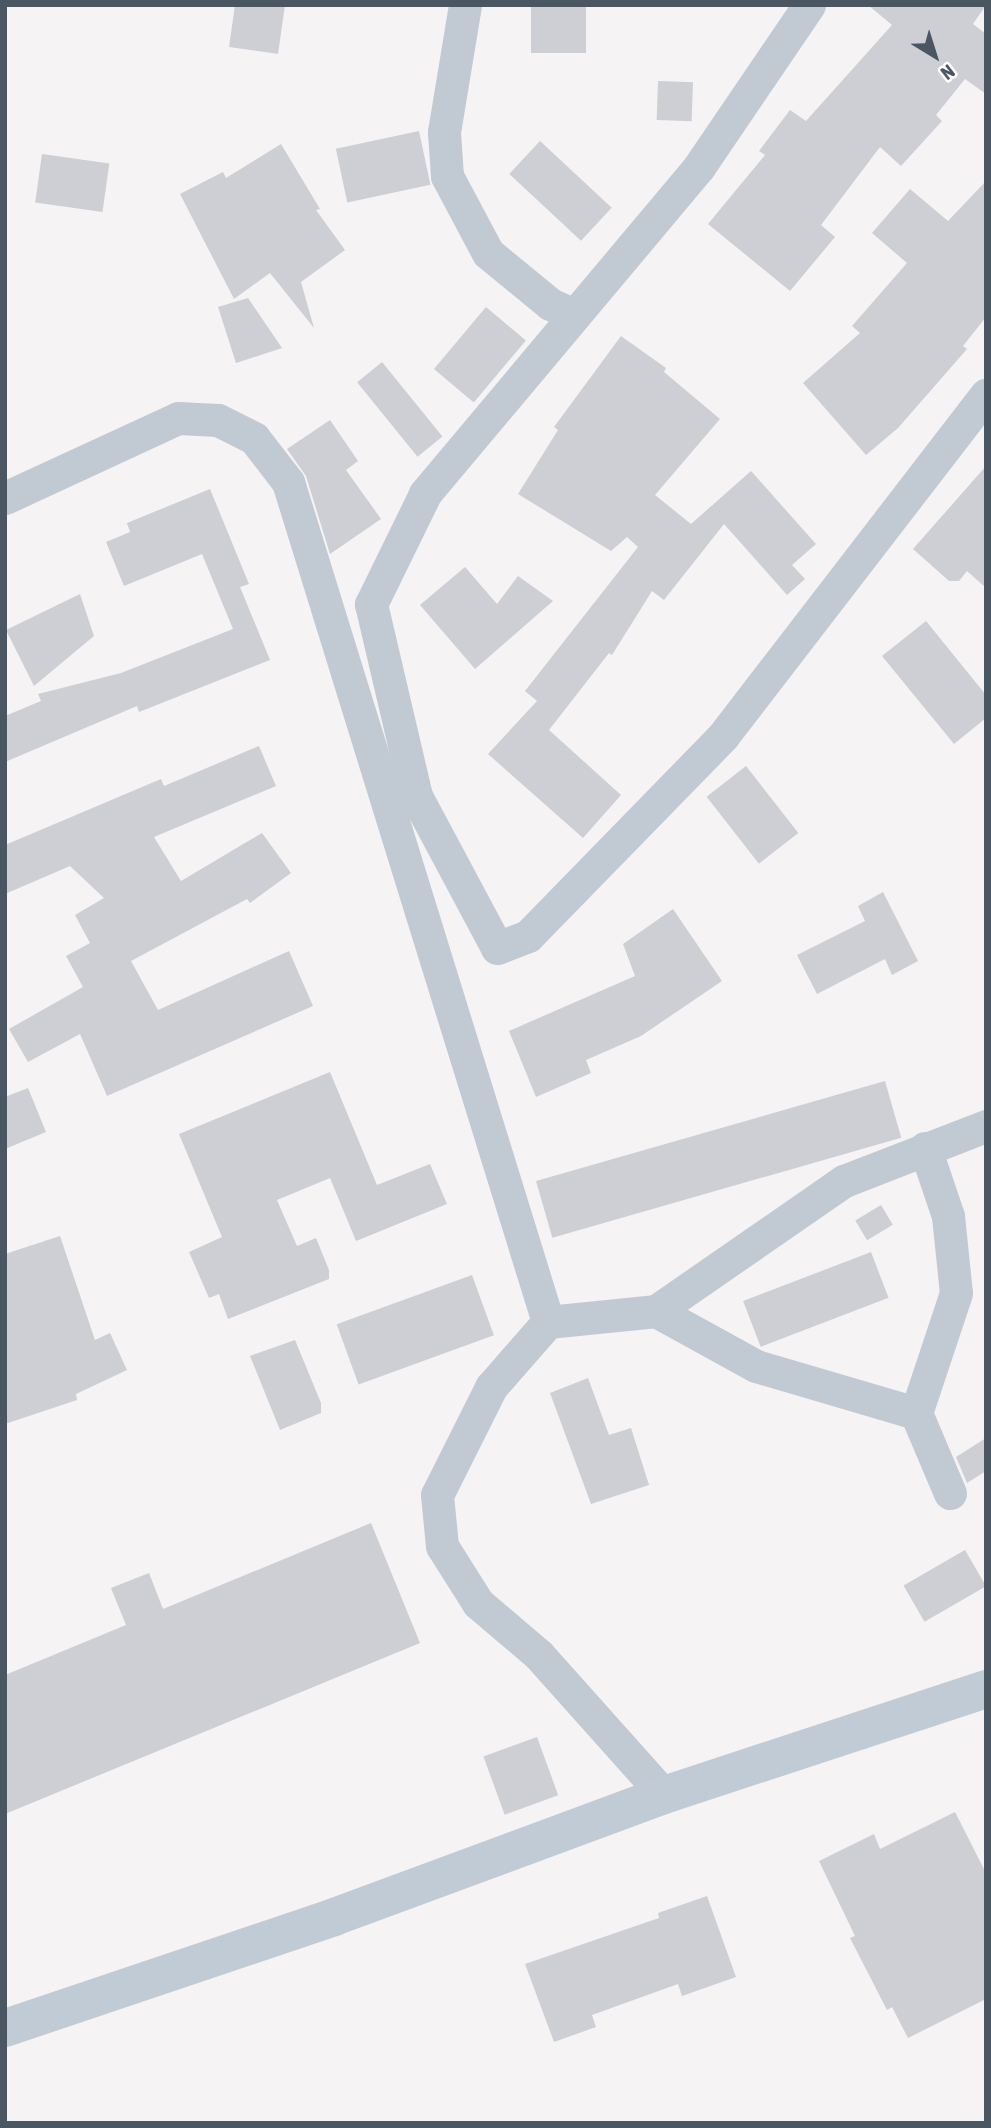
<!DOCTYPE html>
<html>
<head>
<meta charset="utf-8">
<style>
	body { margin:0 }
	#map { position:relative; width:991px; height:2128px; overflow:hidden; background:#f5f3f3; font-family:"Asap Condensed",sans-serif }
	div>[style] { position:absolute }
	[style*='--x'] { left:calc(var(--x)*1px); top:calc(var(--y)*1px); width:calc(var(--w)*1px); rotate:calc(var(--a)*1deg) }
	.building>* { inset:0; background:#cdcfd5; transform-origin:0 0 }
	.street>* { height:33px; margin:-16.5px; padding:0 16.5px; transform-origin:16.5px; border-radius:16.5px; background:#c1cad2 }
	.secondary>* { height:38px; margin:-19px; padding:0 19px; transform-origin:19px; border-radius:19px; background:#c1cbd6 }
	span { translate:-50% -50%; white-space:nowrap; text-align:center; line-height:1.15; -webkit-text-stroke:6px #fff; paint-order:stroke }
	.frame { position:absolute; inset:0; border:7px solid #4a5661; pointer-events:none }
	.north { position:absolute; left:900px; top:21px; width:70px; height:70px; -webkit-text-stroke:5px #fff; paint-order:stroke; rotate:142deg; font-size:19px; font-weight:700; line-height:28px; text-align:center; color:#4a5661 }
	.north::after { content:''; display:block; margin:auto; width:24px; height:32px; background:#4a5661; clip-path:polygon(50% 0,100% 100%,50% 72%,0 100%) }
</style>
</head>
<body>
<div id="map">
	<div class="building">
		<div style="clip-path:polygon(235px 5px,285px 5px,278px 54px,229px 47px)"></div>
		<div style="left:531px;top:5px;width:55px;height:48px"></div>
		<div style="clip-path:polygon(868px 5px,986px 5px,973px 24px,986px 34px,986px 94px,965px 79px,936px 115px,942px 121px,901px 166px,880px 147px,821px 225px,835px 237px,790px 291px,708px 224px,765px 155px,759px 151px,790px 110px,806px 121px,892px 25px)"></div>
		<div style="left:658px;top:81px;width:35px;height:39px;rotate:2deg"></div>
		<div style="left:419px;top:131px;width:55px;height:85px;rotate:78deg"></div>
		<div style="left:540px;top:141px;width:98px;height:45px;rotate:43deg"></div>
		<div style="clip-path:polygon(281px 144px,320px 209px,316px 210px,345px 250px,301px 282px,314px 328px,270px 273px,234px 299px,180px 194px,223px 172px,226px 178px)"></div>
		<div style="left:42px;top:154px;width:68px;height:49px;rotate:8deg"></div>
		<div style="clip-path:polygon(986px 181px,986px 317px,963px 346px,967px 349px,898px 428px,866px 455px,803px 383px,860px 333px,852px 326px,907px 263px,872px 233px,910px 189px,948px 221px)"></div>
		<div style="clip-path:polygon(248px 298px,282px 348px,236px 363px,218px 307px)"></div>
		<div style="left:486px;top:307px;width:52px;height:81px;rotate:40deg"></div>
		<div style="clip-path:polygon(621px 336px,666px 368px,664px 372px,720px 419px,655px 495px,691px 524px,751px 471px,816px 544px,792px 565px,805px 579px,787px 595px,724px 524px,664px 600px,652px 591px,612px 655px,609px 653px,549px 730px,621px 795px,583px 838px,488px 754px,537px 701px,525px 691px,638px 547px,627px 537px,611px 551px,518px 494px,558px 430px,554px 427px)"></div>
		<div style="left:382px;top:362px;width:96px;height:32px;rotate:51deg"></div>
		<div style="clip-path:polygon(330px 420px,358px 461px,346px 470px,381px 519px,330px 554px,306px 476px,287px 449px)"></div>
		<div style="clip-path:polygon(986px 466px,986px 588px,967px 571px,959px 581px,949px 581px,913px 549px)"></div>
		<div style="clip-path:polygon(210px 489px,249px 584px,240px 587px,270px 660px,139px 712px,137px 706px,5px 762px,5px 716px,41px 701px,38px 694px,121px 673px,233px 629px,202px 554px,124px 586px,106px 542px,130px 532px,127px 523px)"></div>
		<div style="clip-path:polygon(465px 567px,497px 604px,518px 576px,553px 601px,475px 669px,420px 605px)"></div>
		<div style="clip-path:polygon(80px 594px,94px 636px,34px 686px,6px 630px)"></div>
		<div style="clip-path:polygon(926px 621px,986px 695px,986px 718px,954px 744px,882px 656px)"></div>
		<div style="clip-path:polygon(259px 746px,276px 786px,154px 837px,181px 881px,262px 833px,291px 873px,250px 903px,247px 899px,131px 961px,158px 1010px,289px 951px,313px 1006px,107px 1096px,80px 1034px,28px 1062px,9px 1029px,83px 987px,66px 956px,90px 943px,75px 915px,104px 898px,70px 866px,5px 894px,5px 845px,161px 779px,164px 786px)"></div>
		<div style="left:746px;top:766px;width:85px;height:50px;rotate:52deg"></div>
		<div style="clip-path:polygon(883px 892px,918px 961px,892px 975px,885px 959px,817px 994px,797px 955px,865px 921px,858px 906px)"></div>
		<div style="clip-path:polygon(673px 909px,722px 981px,641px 1036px,586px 1060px,591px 1073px,536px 1097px,509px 1031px,635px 976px,623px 944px)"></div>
		<div style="clip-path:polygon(330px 1072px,377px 1185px,430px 1164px,447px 1204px,356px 1241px,330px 1178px,277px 1200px,297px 1246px,316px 1238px,329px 1270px,329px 1279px,228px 1319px,219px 1294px,209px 1298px,189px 1252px,222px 1237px,179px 1134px)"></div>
		<div style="left:885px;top:1081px;width:59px;height:363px;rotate:74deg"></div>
		<div style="clip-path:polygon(28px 1088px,46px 1132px,5px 1149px,5px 1097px)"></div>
		<div style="left:881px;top:1205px;width:23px;height:30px;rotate:59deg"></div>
		<div style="clip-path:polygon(60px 1236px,95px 1340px,110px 1333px,127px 1370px,76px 1394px,77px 1400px,5px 1424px,5px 1254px)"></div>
		<div style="left:871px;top:1252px;width:49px;height:137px;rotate:69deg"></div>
		<div style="left:472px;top:1275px;width:64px;height:144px;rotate:70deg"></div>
		<div style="clip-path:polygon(295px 1340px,321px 1403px,321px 1413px,280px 1430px,250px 1356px)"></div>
		<div style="clip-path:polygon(588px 1378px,609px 1435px,631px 1428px,649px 1485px,591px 1504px,550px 1393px)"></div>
		<div style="clip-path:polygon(986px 1438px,986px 1471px,967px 1483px,956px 1457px)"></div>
		<div style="clip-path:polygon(371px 1523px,420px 1643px,5px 1814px,5px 1675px,126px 1625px,111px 1588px,149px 1573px,163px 1609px)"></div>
		<div style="left:965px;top:1550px;width:42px;height:71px;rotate:60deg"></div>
		<div style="left:537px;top:1737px;width:62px;height:57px;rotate:70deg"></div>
		<div style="clip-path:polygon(955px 1812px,986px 1873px,986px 1999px,908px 2038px,892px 2007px,887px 2010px,850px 1938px,855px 1936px,819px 1861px,874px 1834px,880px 1849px)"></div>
		<div style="clip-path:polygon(707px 1896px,736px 1977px,682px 1996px,678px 1984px,592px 2015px,596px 2027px,554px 2042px,525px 1964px,659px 1918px,658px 1913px)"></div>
	</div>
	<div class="street">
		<div style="--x:465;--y:5;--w:129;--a:99.4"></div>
		<div style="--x:444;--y:132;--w:44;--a:86.1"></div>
		<div style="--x:447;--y:176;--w:87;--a:62"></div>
		<div style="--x:488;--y:253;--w:80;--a:39.4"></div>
		<div style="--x:550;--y:304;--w:27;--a:24"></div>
		<div style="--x:809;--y:5;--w:196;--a:124.2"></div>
		<div style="--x:699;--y:167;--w:427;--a:130"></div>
		<div style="--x:425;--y:494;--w:123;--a:116.1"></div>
		<div style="--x:371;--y:604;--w:197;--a:76.8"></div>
		<div style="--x:416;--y:796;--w:172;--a:61.9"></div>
		<div style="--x:497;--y:948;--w:33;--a:-21"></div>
		<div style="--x:528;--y:936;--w:279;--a:-45.7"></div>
		<div style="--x:723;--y:736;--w:431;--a:-52.4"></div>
		<div style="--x:5;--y:498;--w:191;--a:-24.8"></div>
		<div style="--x:178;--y:418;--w:40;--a:2.9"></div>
		<div style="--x:218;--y:420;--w:40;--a:26.6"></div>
		<div style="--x:254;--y:438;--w:56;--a:52.3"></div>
		<div style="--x:288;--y:482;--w:879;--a:72.8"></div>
		<div style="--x:925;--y:1148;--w:72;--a:71.3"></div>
		<div style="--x:948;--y:1216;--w:77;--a:84.1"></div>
		<div style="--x:956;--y:1293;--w:126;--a:108.4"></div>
		<div style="--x:916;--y:1413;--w:87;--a:67"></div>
		<div style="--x:656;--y:1311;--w:114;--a:28.8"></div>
		<div style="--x:756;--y:1366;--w:167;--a:16.4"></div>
		<div style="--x:664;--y:1795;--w:188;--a:-131.8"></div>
		<div style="--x:539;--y:1655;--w:80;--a:-139.6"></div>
		<div style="--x:478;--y:1603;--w:67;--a:-122.3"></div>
		<div style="--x:442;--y:1546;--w:51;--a:-95.6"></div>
		<div style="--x:437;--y:1495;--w:121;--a:-63.4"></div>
		<div style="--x:491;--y:1387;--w:86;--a:-48.8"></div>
		<div style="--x:548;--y:1322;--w:109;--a:-5.8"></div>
		<div style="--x:656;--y:1311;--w:229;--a:-34.7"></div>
		<div style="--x:844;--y:1181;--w:152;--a:-21.2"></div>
	</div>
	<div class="secondary">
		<div style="--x:5;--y:2028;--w:347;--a:-18.6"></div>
		<div style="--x:334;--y:1917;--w:352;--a:-20.3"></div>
		<div style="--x:664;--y:1795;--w:339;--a:-18.2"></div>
	</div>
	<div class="frame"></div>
	<div class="north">N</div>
</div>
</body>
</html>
